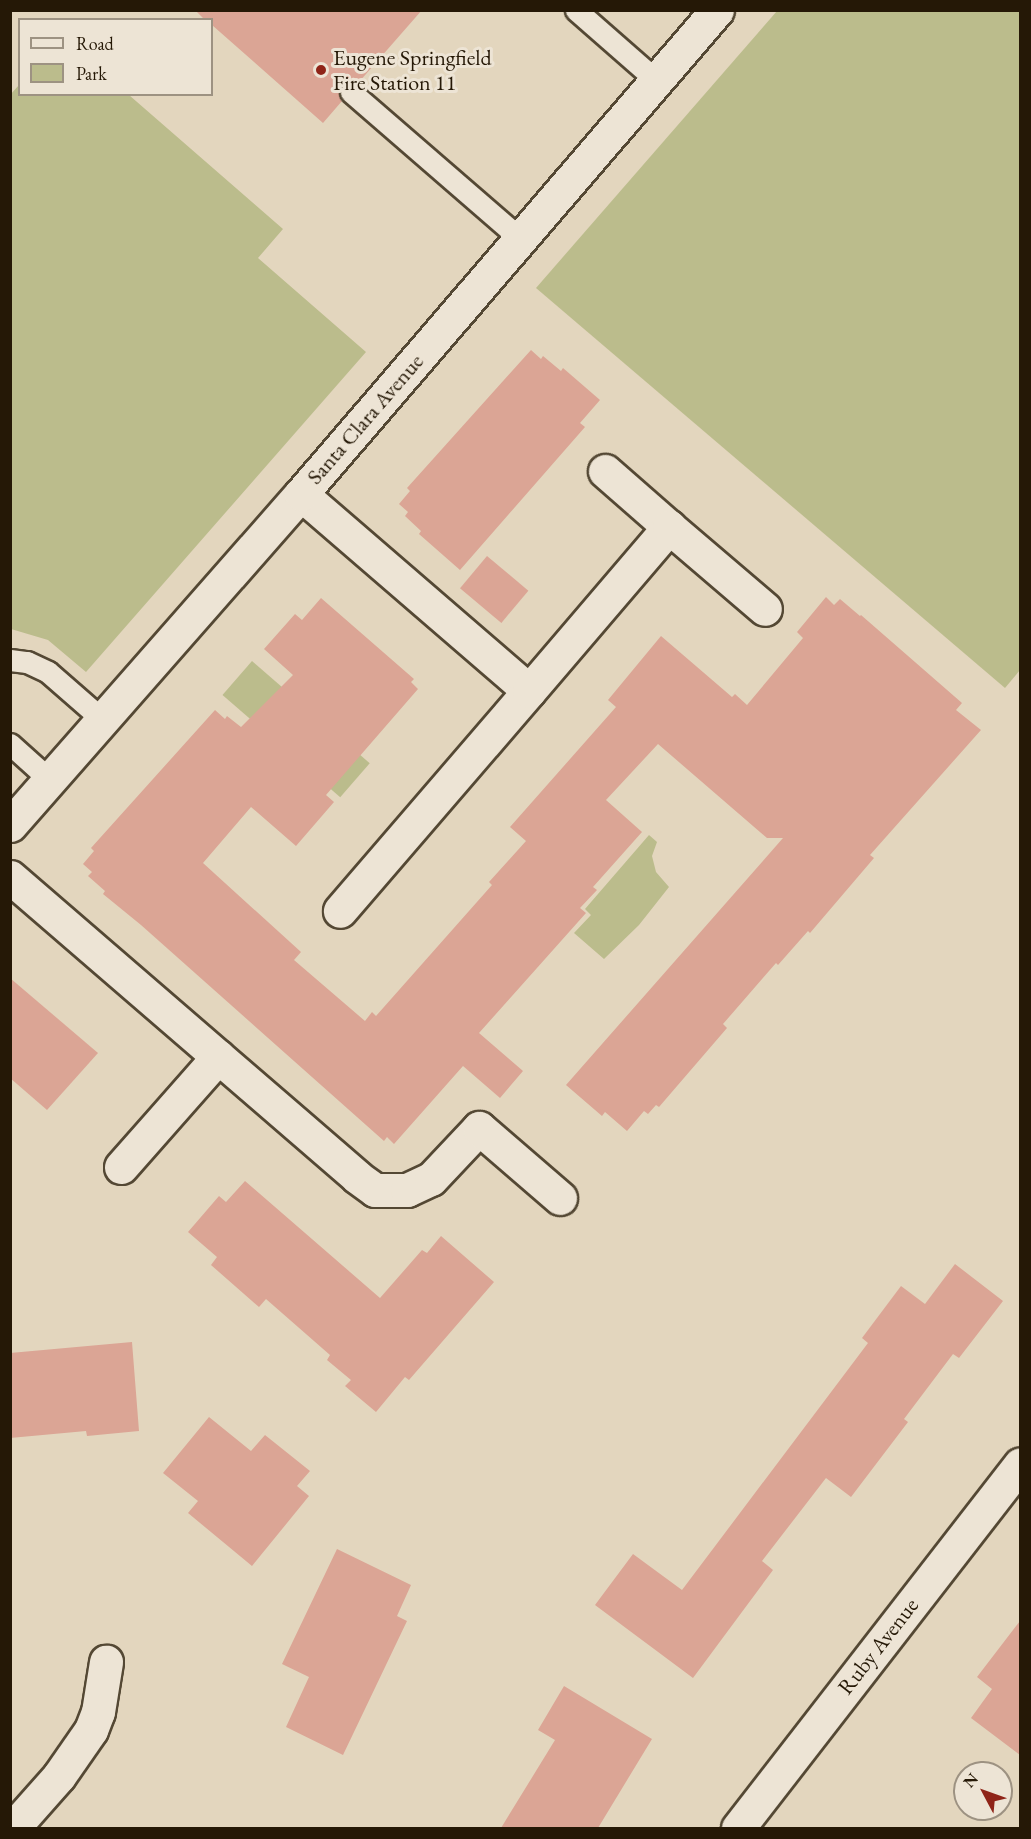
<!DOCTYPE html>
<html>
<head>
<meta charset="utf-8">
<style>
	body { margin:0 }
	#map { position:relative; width:1031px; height:1839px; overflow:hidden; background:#e3d6be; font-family:"EB Garamond",serif }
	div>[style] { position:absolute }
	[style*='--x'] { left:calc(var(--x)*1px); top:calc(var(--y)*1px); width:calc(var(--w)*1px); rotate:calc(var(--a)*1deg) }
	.green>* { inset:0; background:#bbbc8c; transform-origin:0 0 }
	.building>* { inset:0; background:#dba595; transform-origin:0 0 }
	.roads { filter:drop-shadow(2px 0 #544834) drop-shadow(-2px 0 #544834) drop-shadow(0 2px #544834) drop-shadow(0 -2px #544834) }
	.service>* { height:21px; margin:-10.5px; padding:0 10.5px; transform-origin:10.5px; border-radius:10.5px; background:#ede4d5 }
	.minor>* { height:33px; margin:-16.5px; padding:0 16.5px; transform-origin:16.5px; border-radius:16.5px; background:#ede4d5 }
	.dots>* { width:16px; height:16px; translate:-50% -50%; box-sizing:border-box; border:3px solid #ede4d5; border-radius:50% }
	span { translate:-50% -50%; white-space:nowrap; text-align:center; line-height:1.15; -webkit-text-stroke:6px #ede4d5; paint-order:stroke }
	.poi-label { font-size:22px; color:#251806 }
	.left { translate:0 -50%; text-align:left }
	.street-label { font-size:22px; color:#251806 }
	.frame { position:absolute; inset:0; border:12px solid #251806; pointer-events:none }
	.legend { position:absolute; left:18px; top:18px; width:195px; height:78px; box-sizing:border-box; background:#ede4d5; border:2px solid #9d9282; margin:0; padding:8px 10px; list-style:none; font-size:18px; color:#251806 }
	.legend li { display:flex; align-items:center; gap:12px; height:30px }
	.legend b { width:30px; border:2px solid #9d9282 }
	.north { position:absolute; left:953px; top:1761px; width:60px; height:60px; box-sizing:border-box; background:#ede4d5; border:2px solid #9d9282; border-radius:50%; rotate:311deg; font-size:16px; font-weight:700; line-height:24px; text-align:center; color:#251806 }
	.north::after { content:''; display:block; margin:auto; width:21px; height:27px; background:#8f2418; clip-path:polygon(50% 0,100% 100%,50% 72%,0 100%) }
</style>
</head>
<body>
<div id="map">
	<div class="green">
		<div style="clip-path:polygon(777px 11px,1020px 11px,1020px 670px,1005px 688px,536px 288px)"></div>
		<div style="clip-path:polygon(19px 85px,20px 94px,129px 95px,283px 229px,258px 258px,366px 352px,86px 672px,48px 640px,11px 629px,10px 95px)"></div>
		<div style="left:252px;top:661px;width:156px;height:45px;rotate:41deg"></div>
		<div style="clip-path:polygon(649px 835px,657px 842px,652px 856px,656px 872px,669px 887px,639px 925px,604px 959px,574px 933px,591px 915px,585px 909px)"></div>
	</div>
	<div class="building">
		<div style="clip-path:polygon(195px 10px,422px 10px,359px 82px,353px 79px,342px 83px,338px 90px,342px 101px,323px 123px,212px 25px,212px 20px,205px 20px)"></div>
		<div style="clip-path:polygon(531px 350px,541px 359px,543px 356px,561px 371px,563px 368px,600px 400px,580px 423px,585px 427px,460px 570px,419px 534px,421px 531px,405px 516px,408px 512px,399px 504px,410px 491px,407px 488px)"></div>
		<div style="left:487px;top:556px;width:54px;height:42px;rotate:40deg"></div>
		<div style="clip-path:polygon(826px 597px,834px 605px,840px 599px,860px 616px,861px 615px,962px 703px,956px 710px,981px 730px,870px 855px,874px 858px,810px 933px,808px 931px,778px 965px,776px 963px,723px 1024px,727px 1028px,659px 1107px,656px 1105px,648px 1114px,644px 1111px,627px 1131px,605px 1112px,602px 1116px,566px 1085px,783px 838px,767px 838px,658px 744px,606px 800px,642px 832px,593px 887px,597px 890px,580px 908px,586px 913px,479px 1033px,523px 1071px,500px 1098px,463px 1066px,394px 1144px,387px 1137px,384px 1141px,141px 925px,103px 894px,105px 891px,88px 876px,92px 872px,83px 864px,94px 851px,91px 848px,215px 710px,225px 719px,227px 716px,241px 727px,293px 675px,264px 649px,295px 614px,302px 620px,321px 598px,414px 679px,411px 682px,418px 689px,326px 795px,334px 802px,296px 846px,251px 807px,203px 863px,301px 952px,294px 960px,365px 1021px,372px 1012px,376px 1016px,492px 885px,489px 882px,526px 841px,510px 827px,616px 707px,608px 700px,661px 636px,732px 697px,735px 694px,747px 705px,803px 638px,797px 632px)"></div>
		<div style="clip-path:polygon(10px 978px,98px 1053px,47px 1110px,10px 1078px)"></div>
		<div style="clip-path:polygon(245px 1181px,380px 1298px,422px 1250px,427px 1253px,441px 1236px,494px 1282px,409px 1380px,405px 1377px,376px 1412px,345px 1386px,351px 1380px,327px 1360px,330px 1355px,266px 1299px,259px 1307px,211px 1265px,217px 1257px,188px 1232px,219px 1196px,226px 1202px)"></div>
		<div style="clip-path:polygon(955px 1264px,1003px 1301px,959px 1358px,953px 1354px,904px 1419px,908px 1422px,851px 1497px,826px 1478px,762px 1561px,773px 1570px,693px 1678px,595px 1605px,633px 1554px,682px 1590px,868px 1343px,862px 1338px,901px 1286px,925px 1304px)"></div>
		<div style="clip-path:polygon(132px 1342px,139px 1431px,87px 1436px,86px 1431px,10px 1438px,10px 1353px)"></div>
		<div style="clip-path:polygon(209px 1417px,251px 1451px,265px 1435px,310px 1471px,297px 1486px,309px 1496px,252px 1566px,188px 1513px,198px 1501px,163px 1473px)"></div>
		<div style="clip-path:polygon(337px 1549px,411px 1585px,397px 1616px,407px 1621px,343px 1755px,286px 1727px,309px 1677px,282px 1664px)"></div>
		<div style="clip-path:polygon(1020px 1621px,1020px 1755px,971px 1718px,992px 1689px,977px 1677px)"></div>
		<div style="clip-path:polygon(564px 1686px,652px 1739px,598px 1828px,501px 1828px,555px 1740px,538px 1730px)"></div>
	</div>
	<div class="roads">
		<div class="service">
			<div style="--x:576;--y:10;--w:108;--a:41.2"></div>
			<div style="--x:351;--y:92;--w:225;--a:40.9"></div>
			<div style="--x:10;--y:660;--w:17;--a:7"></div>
			<div style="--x:27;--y:662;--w:23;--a:25"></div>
			<div style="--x:48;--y:672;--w:73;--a:41.1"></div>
			<div style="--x:10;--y:744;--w:54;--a:42"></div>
		</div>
		<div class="minor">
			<div style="--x:605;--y:471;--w:85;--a:41.2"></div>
			<div style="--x:301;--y:494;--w:301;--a:40.8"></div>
			<div style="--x:529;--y:691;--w:290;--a:130.7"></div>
			<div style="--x:529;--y:691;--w:216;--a:-49.5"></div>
			<div style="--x:669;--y:527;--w:126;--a:40.5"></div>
			<div style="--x:10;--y:825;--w:441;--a:-48.7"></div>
			<div style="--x:301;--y:494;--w:638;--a:-49.32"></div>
			<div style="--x:10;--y:877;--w:459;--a:40.8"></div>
			<div style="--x:357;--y:1177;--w:22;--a:36"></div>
			<div style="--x:375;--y:1190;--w:32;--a:0"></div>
			<div style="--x:407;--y:1190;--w:26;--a:-25"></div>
			<div style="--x:431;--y:1179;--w:70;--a:-46.7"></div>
			<div style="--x:479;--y:1128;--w:107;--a:40.8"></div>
			<div style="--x:121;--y:1167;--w:147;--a:-48.6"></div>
			<div style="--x:13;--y:1828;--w:69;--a:-48.5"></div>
			<div style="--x:59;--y:1776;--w:56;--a:-55.2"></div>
			<div style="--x:91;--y:1730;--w:19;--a:-69"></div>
			<div style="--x:98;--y:1712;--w:51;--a:-80.9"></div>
			<div style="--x:738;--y:1828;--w:460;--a:-52.2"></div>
		</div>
	</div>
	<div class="dots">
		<div style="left:321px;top:70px;background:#8f2418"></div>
	</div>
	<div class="poi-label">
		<span class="left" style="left:333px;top:70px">Eugene Springfield<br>Fire Station 11</span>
	</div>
	<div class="street-label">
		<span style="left:365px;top:419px;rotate:-49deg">Santa Clara Avenue</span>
		<span style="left:878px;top:1646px;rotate:-52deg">Ruby Avenue</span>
	</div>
	<div class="frame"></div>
	<ul class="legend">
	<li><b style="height:8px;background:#ede4d5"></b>Road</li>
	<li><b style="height:16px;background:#bbbc8c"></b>Park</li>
	</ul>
	<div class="north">N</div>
</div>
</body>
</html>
